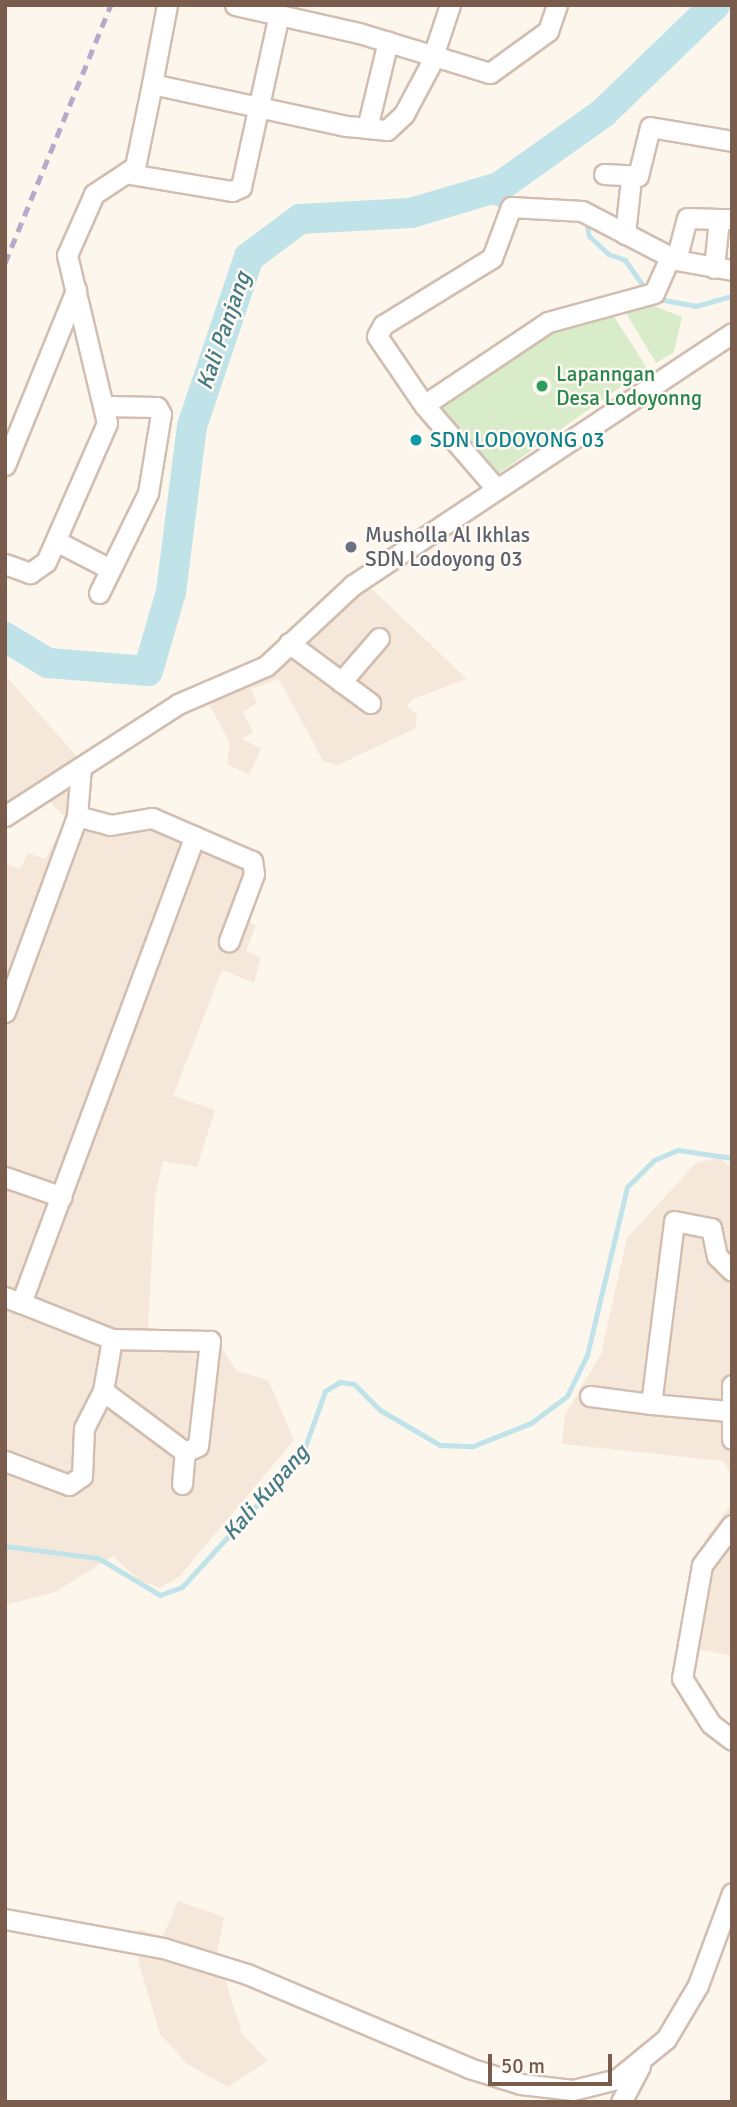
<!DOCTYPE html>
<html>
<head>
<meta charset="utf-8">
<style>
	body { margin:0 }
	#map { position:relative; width:737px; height:2107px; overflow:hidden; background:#fdf6ec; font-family:Signika,sans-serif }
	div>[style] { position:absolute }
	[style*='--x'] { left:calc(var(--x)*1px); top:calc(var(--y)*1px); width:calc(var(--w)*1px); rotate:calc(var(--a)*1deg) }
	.residential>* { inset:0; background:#f5e8da }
	.green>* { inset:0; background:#d8ecc9 }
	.stream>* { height:5px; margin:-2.5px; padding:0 2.5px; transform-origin:2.5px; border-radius:2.5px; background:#bfe3e8 }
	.river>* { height:30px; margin:-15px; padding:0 15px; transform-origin:15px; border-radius:15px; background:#bfe3e8 }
	.roads { filter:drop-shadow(2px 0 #d1beb0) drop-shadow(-2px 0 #d1beb0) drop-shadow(0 2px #d1beb0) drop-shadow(0 -2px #d1beb0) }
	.street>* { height:19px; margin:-9.5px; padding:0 9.5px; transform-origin:9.5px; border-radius:9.5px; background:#fff }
	.rail>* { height:5px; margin-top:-2.5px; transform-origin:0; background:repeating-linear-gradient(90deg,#b9a8c9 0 10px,transparent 0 17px) }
	.dots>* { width:19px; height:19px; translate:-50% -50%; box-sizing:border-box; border:4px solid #fffaf3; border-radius:50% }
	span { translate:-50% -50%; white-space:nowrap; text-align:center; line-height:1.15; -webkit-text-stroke:5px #fffaf3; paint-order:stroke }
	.leisure-label { font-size:21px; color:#27864d }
	.left { translate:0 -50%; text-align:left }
	.culture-label { font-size:21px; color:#0d838f }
	.worship-label { font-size:21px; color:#5b616d }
	.water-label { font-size:23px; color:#437c86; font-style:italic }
	.frame { position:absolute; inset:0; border:7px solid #7a5c4d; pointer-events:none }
	.scale { position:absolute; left:488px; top:2054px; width:124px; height:32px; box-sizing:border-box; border:4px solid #7a5c4d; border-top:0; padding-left:9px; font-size:21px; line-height:24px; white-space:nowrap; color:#7a5c4d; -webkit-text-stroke:5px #fffaf3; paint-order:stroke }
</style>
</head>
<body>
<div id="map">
	<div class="residential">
		<div style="clip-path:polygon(356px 574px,467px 679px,413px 699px,407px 706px,417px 715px,416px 728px,338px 765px,323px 761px,279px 679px,251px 689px,257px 703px,243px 712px,253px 732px,242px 739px,261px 749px,249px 775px,227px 764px,230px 743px,201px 689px,270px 653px)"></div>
		<div style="clip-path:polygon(5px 675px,87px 768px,82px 811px,110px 820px,145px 811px,258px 856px,246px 919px,256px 926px,246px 951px,261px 957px,254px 983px,222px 970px,173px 1096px,215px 1110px,197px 1167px,163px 1161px,155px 1196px,148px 1330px,213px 1335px,237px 1371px,268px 1380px,294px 1440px,179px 1577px,160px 1588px,139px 1580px,113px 1556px,55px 1592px,5px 1605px,5px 863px,20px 869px,28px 853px,45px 859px,67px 819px,34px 786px,5px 804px)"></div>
		<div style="clip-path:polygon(719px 1158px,732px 1167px,732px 1475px,723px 1461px,562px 1444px,565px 1415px,601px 1354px,627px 1238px,696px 1163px)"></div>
		<div style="clip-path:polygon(732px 1503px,732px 1656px,679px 1645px,686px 1591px,705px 1540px)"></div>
		<div style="clip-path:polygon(178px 1901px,224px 1917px,217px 1953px,242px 2034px,268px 2061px,228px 2087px,187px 2064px,160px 2034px,139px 1964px,138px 1929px,163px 1936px)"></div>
	</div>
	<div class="green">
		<div style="clip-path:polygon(649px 304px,682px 317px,674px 352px,656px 363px,623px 308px)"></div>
		<div style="clip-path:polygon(609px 309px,647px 368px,498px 474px,434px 404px,566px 320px)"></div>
	</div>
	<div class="stream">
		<div style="--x:476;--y:194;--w:32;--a:24"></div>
		<div style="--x:586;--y:221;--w:15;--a:79"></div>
		<div style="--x:589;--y:236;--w:26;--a:43"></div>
		<div style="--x:608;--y:254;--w:18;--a:19"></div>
		<div style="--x:625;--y:260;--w:38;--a:55"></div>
		<div style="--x:653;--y:298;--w:44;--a:10.5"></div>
		<div style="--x:696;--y:306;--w:37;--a:-16"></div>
		<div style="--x:5;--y:1546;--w:94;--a:7.4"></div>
		<div style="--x:98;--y:1558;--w:72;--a:30.8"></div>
		<div style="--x:160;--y:1595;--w:23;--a:-20"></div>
		<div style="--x:182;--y:1587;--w:178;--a:-47.7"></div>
		<div style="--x:302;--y:1455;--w:68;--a:-70.2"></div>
		<div style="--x:325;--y:1391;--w:17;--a:-31"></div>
		<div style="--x:340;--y:1382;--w:14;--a:8"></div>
		<div style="--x:354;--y:1384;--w:37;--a:45"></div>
		<div style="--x:380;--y:1410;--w:69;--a:30.3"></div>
		<div style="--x:440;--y:1445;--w:33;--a:2"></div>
		<div style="--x:473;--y:1446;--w:62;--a:-21.6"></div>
		<div style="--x:531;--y:1423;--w:45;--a:-36.9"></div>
		<div style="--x:567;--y:1396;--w:46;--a:-64"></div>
		<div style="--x:587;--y:1355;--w:173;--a:-76.6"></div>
		<div style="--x:627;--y:1187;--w:38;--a:-45"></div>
		<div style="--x:654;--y:1160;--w:26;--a:-23"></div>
		<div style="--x:678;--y:1150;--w:55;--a:8.4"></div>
	</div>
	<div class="river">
		<div style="--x:5;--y:637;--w:50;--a:31.2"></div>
		<div style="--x:48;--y:663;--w:100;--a:4.6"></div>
		<div style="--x:148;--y:671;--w:82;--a:-73.8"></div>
		<div style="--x:171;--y:592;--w:167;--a:-82.8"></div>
		<div style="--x:192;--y:426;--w:178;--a:-71.4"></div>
		<div style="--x:249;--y:257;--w:64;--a:-36.7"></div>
		<div style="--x:300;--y:219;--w:111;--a:-3.1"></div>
		<div style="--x:411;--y:213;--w:92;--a:-16.5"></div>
		<div style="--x:499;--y:187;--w:128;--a:-35.4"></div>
		<div style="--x:603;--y:113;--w:156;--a:-44"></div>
	</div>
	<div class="roads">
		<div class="street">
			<div style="--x:167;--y:5;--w:80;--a:100.8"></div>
			<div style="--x:152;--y:84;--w:198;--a:12.2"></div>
			<div style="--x:346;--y:126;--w:21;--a:5"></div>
			<div style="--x:367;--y:128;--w:89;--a:-76.4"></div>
			<div style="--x:235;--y:5;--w:127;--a:12.7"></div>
			<div style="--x:359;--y:33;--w:137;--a:17"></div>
			<div style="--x:490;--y:73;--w:72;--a:-35.9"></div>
			<div style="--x:548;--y:31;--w:28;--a:-71"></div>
			<div style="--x:367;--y:128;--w:20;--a:6"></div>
			<div style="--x:387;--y:130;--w:23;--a:-43"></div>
			<div style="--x:404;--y:114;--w:55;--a:-62"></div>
			<div style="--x:430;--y:65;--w:63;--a:-71.6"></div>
			<div style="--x:130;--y:174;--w:103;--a:9.5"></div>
			<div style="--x:232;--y:191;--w:10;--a:-24"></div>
			<div style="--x:241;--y:187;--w:177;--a:-77.6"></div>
			<div style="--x:604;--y:174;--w:34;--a:3"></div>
			<div style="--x:638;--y:176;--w:50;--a:-76.2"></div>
			<div style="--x:650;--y:127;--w:83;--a:9.7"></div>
			<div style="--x:625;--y:234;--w:55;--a:-83.8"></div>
			<div style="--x:676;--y:260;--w:43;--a:-75.3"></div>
			<div style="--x:687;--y:218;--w:32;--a:2"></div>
			<div style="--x:714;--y:268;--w:49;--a:-84.2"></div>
			<div style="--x:719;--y:219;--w:13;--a:0"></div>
			<div style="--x:424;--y:405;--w:149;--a:-33.8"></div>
			<div style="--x:548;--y:322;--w:110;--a:-15.3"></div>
			<div style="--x:654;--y:293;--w:39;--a:-66"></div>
			<div style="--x:5;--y:465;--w:189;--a:-67.9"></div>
			<div style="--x:494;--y:486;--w:107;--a:-130.8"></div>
			<div style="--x:424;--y:405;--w:83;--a:-124.3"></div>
			<div style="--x:377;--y:336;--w:13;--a:-61"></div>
			<div style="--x:383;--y:325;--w:128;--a:-31.6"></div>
			<div style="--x:492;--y:258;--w:54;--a:-69.6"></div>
			<div style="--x:511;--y:207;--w:71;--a:3.2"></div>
			<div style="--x:582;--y:211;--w:106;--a:27.5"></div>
			<div style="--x:676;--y:260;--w:57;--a:10.1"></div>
			<div style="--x:56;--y:541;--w:59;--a:27.4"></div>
			<div style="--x:5;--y:564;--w:27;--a:20"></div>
			<div style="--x:30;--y:573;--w:19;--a:-35"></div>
			<div style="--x:46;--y:562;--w:152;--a:-66.3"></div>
			<div style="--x:107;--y:423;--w:173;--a:-103.4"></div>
			<div style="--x:67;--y:255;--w:67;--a:-66.1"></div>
			<div style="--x:94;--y:194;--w:49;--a:-33.4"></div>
			<div style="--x:135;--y:167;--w:85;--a:-78.4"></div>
			<div style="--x:99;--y:593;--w:111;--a:-63.9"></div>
			<div style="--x:148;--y:493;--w:80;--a:-80.7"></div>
			<div style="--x:161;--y:414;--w:8;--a:-120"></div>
			<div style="--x:157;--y:407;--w:50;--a:-178.9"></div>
			<div style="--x:289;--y:643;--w:101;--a:36.5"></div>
			<div style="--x:341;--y:682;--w:58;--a:-49.2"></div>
			<div style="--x:81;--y:767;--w:49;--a:94.7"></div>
			<div style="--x:77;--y:816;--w:34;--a:15"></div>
			<div style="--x:110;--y:825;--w:43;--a:-9.5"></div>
			<div style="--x:152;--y:818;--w:109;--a:23.3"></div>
			<div style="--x:252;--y:861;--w:13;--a:81"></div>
			<div style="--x:254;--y:874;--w:72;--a:110.5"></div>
			<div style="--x:5;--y:816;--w:206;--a:-32.9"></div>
			<div style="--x:178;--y:704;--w:96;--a:-23.4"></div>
			<div style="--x:266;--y:666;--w:119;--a:-43"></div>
			<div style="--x:353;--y:585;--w:455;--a:-33.6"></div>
			<div style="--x:5;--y:1012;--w:209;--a:-69.8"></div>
			<div style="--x:5;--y:1177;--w:60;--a:19.3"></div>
			<div style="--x:5;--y:1297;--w:17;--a:21"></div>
			<div style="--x:21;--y:1303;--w:498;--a:-69.6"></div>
			<div style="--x:732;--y:1385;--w:54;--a:90"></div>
			<div style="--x:103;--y:1391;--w:102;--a:36.6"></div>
			<div style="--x:185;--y:1452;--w:14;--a:-25"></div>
			<div style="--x:198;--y:1446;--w:106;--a:-83.5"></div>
			<div style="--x:210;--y:1341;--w:98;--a:-178.8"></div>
			<div style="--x:590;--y:1396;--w:62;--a:7.5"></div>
			<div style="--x:728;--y:1411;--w:77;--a:-174.8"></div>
			<div style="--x:651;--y:1404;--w:184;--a:-82.8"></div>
			<div style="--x:674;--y:1221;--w:38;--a:11"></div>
			<div style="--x:711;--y:1228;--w:29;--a:78"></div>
			<div style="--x:717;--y:1256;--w:21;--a:45"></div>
			<div style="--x:5;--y:1461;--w:68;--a:20.6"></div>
			<div style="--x:69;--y:1485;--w:16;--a:-35"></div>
			<div style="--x:82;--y:1476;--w:48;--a:-87.6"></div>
			<div style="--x:84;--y:1428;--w:42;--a:-62.8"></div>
			<div style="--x:103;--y:1391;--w:53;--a:-80.2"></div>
			<div style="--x:112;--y:1339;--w:98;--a:-158.4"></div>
			<div style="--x:182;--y:1484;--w:32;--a:-85"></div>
			<div style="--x:732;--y:1525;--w:50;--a:126.9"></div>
			<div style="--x:702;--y:1565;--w:115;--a:100"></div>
			<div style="--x:682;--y:1678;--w:54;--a:57.8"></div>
			<div style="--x:711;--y:1724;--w:26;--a:37"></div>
			<div style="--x:5;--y:1919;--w:161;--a:10.4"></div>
			<div style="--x:163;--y:1948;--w:88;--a:17.2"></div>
			<div style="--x:247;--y:1974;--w:241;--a:22.9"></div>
			<div style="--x:469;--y:2068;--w:54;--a:17.1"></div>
			<div style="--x:521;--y:2084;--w:52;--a:6.6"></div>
			<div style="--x:573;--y:2090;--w:45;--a:-14"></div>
			<div style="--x:617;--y:2079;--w:63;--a:-39.2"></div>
			<div style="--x:666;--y:2039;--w:63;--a:-59.3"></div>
			<div style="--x:698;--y:1985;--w:98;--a:-69.7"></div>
			<div style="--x:621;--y:2102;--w:41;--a:-62.2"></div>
		</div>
	</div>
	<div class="rail">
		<div style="--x:5;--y:263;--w:279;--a:-67.7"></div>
	</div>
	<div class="dots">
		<div style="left:542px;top:386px;background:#2e9e5b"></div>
		<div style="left:416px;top:440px;background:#0f9aa8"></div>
		<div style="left:351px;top:547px;background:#6b7280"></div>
	</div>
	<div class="leisure-label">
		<span class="left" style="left:556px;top:386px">Lapanngan<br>Desa Lodoyonng</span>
	</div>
	<div class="culture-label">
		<span class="left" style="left:430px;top:440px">SDN LODOYONG 03</span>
	</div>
	<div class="worship-label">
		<span class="left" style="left:365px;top:547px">Musholla Al Ikhlas<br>SDN Lodoyong 03</span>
	</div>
	<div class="water-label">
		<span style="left:224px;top:331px;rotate:-71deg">Kali Panjang</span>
		<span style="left:266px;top:1493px;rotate:-49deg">Kali Kupang</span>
	</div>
	<div class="frame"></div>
	<div class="scale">50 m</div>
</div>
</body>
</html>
